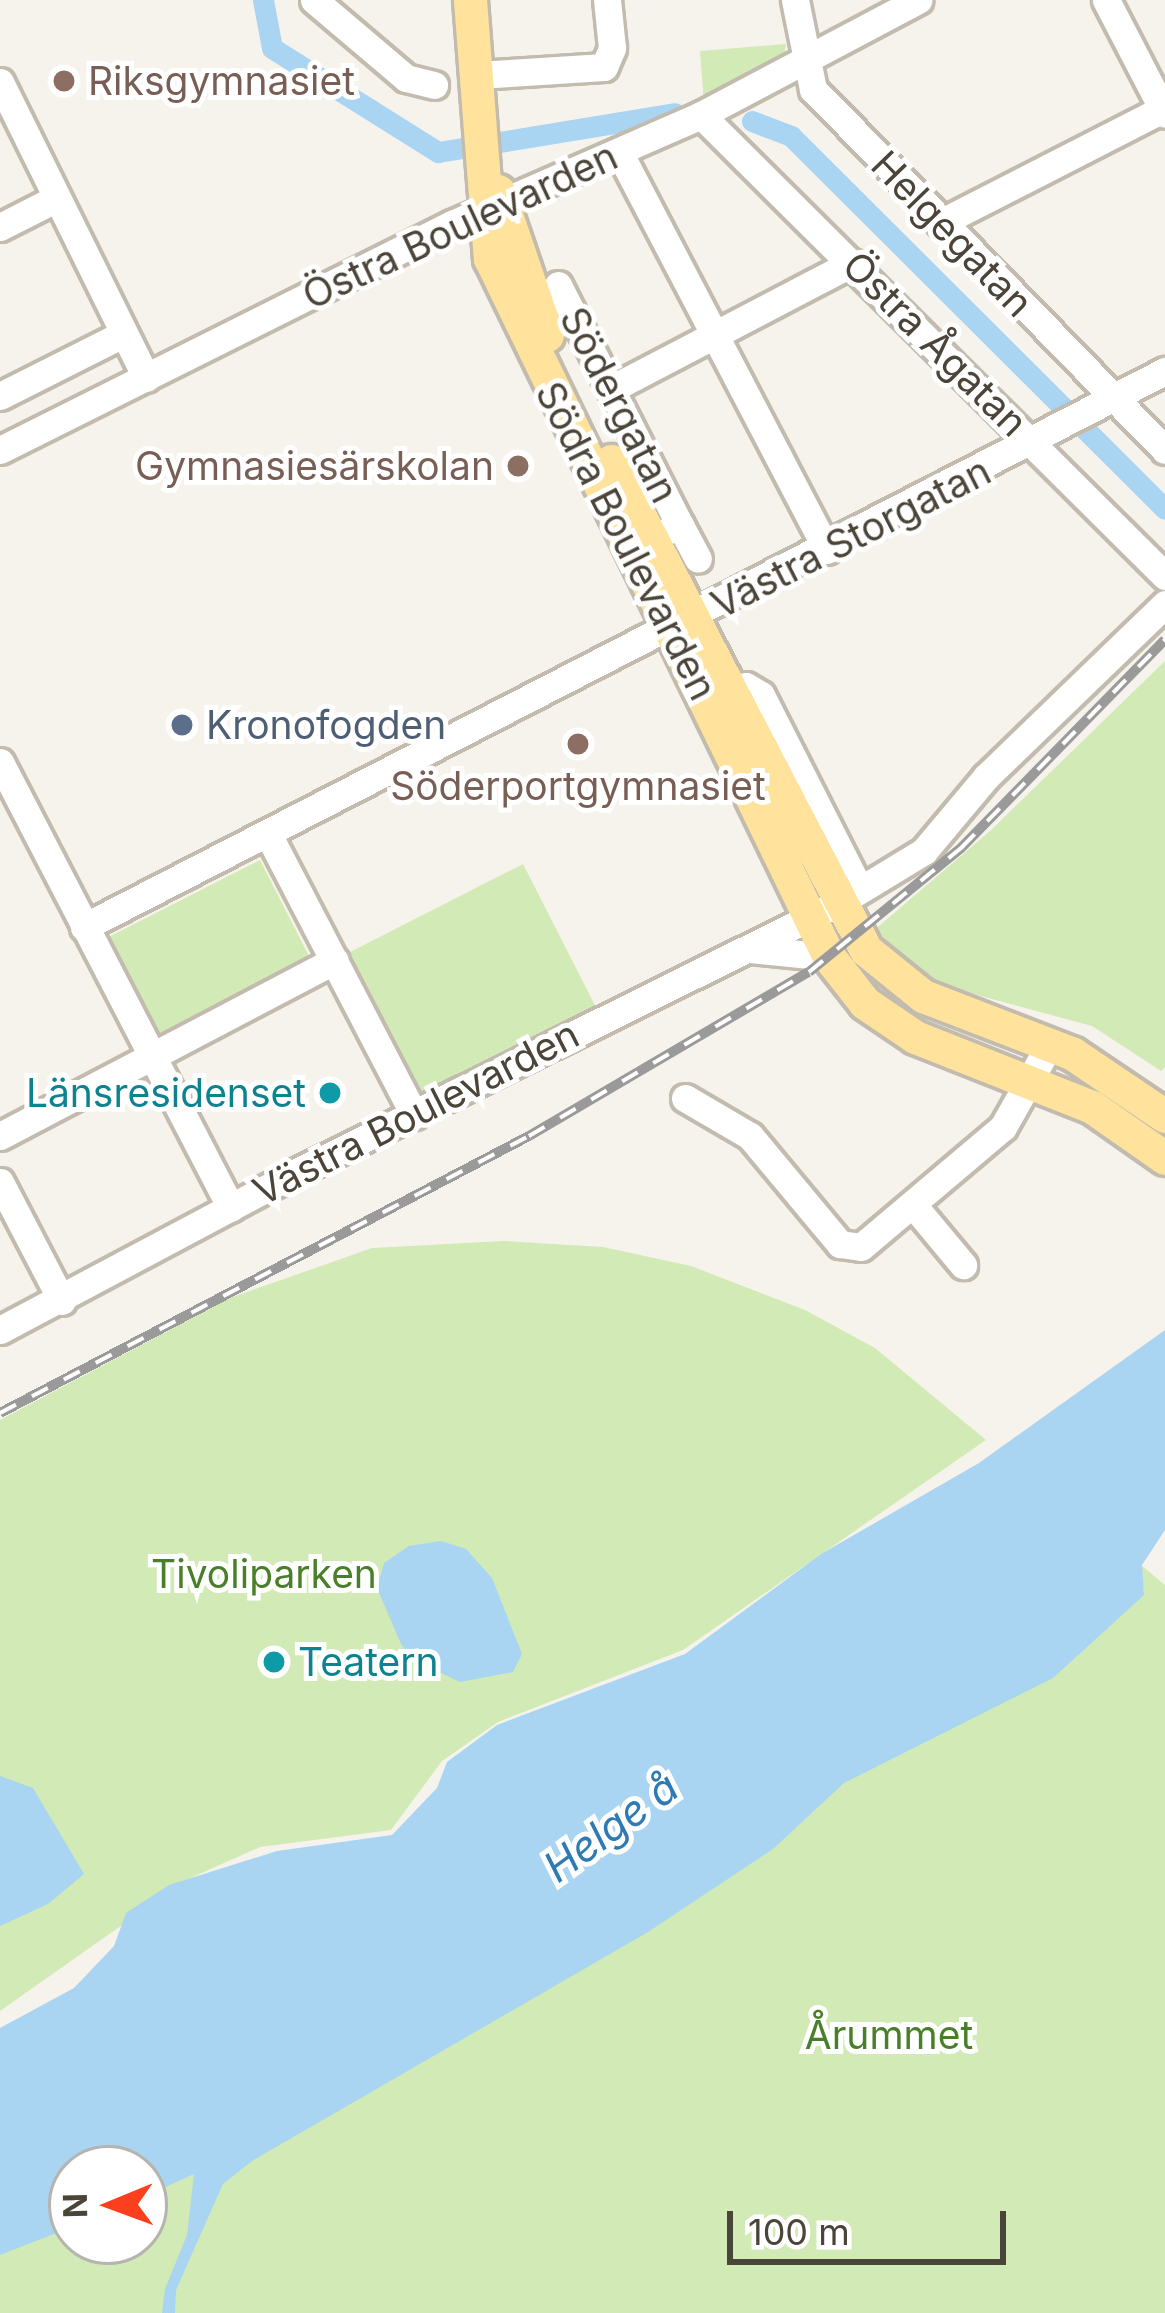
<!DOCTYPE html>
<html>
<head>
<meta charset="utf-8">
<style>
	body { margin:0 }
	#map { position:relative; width:1165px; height:2313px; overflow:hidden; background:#f6f3ec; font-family:Inter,sans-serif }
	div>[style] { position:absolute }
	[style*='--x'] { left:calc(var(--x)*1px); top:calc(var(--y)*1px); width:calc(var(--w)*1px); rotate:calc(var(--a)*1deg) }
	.green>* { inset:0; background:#d2eab5; transform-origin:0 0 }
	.water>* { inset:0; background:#a9d4f2 }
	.canal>* { height:21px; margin:-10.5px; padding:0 10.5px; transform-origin:10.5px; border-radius:10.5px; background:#a9d4f2 }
	.roads { filter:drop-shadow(3px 0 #c2bbae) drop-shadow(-3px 0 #c2bbae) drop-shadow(0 3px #c2bbae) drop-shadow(0 -3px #c2bbae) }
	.minor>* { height:27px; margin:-13.5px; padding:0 13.5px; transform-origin:13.5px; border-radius:13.5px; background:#fff }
	.major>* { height:33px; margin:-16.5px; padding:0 16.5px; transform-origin:16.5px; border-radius:16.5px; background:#ffe39c }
	.rail>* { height:10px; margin-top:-5px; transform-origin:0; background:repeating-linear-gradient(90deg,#fff 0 18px,#9a9a9a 0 36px); box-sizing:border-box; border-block:3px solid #9a9a9a }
	.dots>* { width:33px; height:33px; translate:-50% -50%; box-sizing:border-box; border:6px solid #fff; border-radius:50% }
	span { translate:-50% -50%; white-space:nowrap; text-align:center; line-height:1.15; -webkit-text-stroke:10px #fff; paint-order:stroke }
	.education-label { font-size:39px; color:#785e54 }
	.left { translate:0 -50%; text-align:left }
	.right { translate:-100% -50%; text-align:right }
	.street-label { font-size:39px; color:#4b4439 }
	.service-label { font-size:39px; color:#4e5e75 }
	.culture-label { font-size:39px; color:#0d838f }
	.park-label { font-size:39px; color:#4a7f2a }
	.water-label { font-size:42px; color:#2e7ab2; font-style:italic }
	.north { position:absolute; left:48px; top:2145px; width:120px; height:120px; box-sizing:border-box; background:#fff; border:3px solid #b7b4b0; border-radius:50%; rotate:269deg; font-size:33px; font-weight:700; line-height:48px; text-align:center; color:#4b4439 }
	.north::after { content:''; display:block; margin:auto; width:42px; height:54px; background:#fc3f1d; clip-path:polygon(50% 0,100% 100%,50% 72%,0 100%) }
	.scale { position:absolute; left:727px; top:2211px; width:279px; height:54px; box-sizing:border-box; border:6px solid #4b4439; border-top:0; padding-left:15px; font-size:36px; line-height:42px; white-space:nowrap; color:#4b4439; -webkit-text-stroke:9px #fff; paint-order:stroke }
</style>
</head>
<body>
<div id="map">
	<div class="green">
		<div style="clip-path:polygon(786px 44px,784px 56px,704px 104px,700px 51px)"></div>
		<div style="clip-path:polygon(1165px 661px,1165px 1067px,1161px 1071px,1092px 1026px,925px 981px,872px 932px,990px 831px)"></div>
		<div style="left:260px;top:860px;width:110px;height:172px;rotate:63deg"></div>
		<div style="left:523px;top:864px;width:174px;height:211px;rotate:63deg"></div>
		<div style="clip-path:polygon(504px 1241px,603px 1247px,691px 1266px,805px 1310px,875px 1348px,986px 1440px,683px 1650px,498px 1722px,442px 1761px,391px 1830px,260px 1847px,186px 1880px,0 2011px,0 1420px,230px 1298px,372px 1248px)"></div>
		<div style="clip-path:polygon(evenodd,1141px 1565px,1165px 1585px,1165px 2313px,0 2313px,0 2164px,1144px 1595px,1141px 1565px,72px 2169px,144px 2169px,144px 2241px,72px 2241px,72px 2169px)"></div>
	</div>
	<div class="water">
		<div style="clip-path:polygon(1165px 1330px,1165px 1530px,1142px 1565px,1144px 1595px,1053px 1678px,844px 1783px,773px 1849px,648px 1932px,252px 2161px,223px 2184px,176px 2290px,175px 2313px,162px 2313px,165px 2289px,187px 2235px,194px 2174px,144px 2197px,144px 2169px,72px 2169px,72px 2227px,0 2255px,0 2028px,74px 1988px,114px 1946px,126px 1913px,169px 1885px,277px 1851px,392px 1835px,437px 1788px,447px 1762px,497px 1725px,685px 1654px,821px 1554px,979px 1463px)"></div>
		<div style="clip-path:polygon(441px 1541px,466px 1549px,492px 1578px,522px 1654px,513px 1672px,460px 1682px,412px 1659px,401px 1644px,377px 1588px,384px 1563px,409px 1546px)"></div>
		<div style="clip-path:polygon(0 1776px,33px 1788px,84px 1874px,48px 1904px,0 1926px)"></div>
	</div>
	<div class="canal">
		<div style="--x:263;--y:0;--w:49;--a:79.4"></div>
		<div style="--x:272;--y:48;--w:196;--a:32.1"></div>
		<div style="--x:438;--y:152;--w:240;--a:-9.3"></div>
		<div style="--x:752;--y:121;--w:42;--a:21"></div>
		<div style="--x:791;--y:136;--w:528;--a:44.92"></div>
	</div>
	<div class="roads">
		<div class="minor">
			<div style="--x:314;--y:0;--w:121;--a:40.3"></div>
			<div style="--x:406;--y:78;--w:29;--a:14"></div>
			<div style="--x:795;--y:0;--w:91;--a:78.6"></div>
			<div style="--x:813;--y:89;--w:504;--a:45.72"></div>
			<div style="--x:1106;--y:0;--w:128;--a:62.6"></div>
			<div style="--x:478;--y:75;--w:126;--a:-3.6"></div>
			<div style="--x:604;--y:67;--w:21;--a:-67"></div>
			<div style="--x:612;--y:48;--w:48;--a:-95.9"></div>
			<div style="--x:0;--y:82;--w:330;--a:63.7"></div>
			<div style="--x:701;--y:115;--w:654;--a:44.81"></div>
			<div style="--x:619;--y:152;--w:449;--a:62.4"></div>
			<div style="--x:940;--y:223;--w:253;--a:-27.1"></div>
			<div style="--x:0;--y:227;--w:62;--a:-27"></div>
			<div style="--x:558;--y:285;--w:269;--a:63.1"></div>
			<div style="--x:680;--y:525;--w:31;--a:155"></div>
			<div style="--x:611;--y:389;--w:272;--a:-27.6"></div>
			<div style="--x:0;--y:396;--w:136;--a:-26.8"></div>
			<div style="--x:0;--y:450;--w:505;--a:-26.57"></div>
			<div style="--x:452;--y:224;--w:272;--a:-23.6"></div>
			<div style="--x:701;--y:115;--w:246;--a:-27.9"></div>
			<div style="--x:680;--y:525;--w:38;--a:62"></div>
			<div style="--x:730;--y:690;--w:16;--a:-14"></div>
			<div style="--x:746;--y:686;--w:17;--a:31"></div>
			<div style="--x:761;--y:695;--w:214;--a:63.1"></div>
			<div style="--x:0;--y:762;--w:502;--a:62.62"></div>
			<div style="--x:268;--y:834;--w:317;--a:62.5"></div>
			<div style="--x:84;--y:927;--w:1216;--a:-27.22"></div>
			<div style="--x:749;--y:949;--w:80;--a:5.7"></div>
			<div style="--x:685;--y:1098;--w:75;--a:30.3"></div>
			<div style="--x:750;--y:1136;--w:141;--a:50.2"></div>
			<div style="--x:840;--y:1244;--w:21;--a:8"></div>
			<div style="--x:861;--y:1247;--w:186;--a:-40.2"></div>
			<div style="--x:1003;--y:1127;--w:95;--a:-60.5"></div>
			<div style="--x:0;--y:1136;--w:378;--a:-27.7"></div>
			<div style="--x:0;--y:1182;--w:134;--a:62.5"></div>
			<div style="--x:914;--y:1206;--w:77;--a:50.3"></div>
			<div style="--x:0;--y:1330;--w:334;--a:-28"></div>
			<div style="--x:295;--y:1173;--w:605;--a:-26.4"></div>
			<div style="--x:837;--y:904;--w:102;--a:-31.3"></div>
			<div style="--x:924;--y:851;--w:97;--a:-50"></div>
			<div style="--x:986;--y:777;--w:249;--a:-44"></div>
		</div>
		<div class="major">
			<div style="--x:470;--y:0;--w:259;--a:85.6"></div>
			<div style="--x:490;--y:258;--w:777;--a:64.13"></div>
			<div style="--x:829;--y:957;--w:58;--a:52"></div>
			<div style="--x:865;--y:1003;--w:60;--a:34.2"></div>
			<div style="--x:915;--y:1037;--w:190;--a:21.6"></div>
			<div style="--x:1092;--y:1107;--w:89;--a:34.9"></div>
			<div style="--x:498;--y:191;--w:152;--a:71.2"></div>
			<div style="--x:611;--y:461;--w:551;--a:62.46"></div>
			<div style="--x:866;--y:950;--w:73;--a:38.9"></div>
			<div style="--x:923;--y:996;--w:161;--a:21.1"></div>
			<div style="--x:1073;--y:1054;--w:111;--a:34"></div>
		</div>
	</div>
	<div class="rail">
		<div style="--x:0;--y:1413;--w:597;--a:-27.64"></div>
		<div style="--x:529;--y:1136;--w:324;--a:-30.4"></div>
		<div style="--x:809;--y:972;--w:198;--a:-39.2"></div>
		<div style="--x:962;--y:847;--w:290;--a:-45.6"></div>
	</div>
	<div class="dots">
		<div style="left:64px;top:81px;background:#8d6e63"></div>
		<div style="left:518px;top:466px;background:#8d6e63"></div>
		<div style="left:182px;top:725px;background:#5c6f8a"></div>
		<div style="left:578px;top:744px;background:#8d6e63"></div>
		<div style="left:330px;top:1093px;background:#0f9aa8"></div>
		<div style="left:274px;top:1662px;background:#0f9aa8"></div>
	</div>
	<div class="education-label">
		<span class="left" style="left:88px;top:81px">Riksgymnasiet</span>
		<span class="right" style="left:494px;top:466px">Gymnasiesärskolan</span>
		<span style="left:578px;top:786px">Söderportgymnasiet</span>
	</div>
	<div class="street-label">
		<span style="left:460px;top:226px;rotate:-25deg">Östra Boulevarden</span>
		<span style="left:952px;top:234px;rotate:46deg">Helgegatan</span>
		<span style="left:935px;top:344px;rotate:45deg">Östra Ågatan</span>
		<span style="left:619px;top:405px;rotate:63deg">Södergatan</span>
		<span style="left:851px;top:538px;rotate:-27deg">Västra Storgatan</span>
		<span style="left:626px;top:541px;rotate:63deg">Södra Boulevarden</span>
		<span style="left:416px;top:1113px;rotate:-27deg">Västra Boulevarden</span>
	</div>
	<div class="service-label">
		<span class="left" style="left:206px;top:725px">Kronofogden</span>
	</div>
	<div class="culture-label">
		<span class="right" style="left:306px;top:1093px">Länsresidenset</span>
		<span class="left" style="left:298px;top:1662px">Teatern</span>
	</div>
	<div class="park-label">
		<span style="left:264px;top:1574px">Tivoliparken</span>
		<span style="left:889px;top:2035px">Årummet</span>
	</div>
	<div class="water-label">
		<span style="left:611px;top:1827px;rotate:-36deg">Helge å</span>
	</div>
	<div class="north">N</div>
	<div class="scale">100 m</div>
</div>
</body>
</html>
